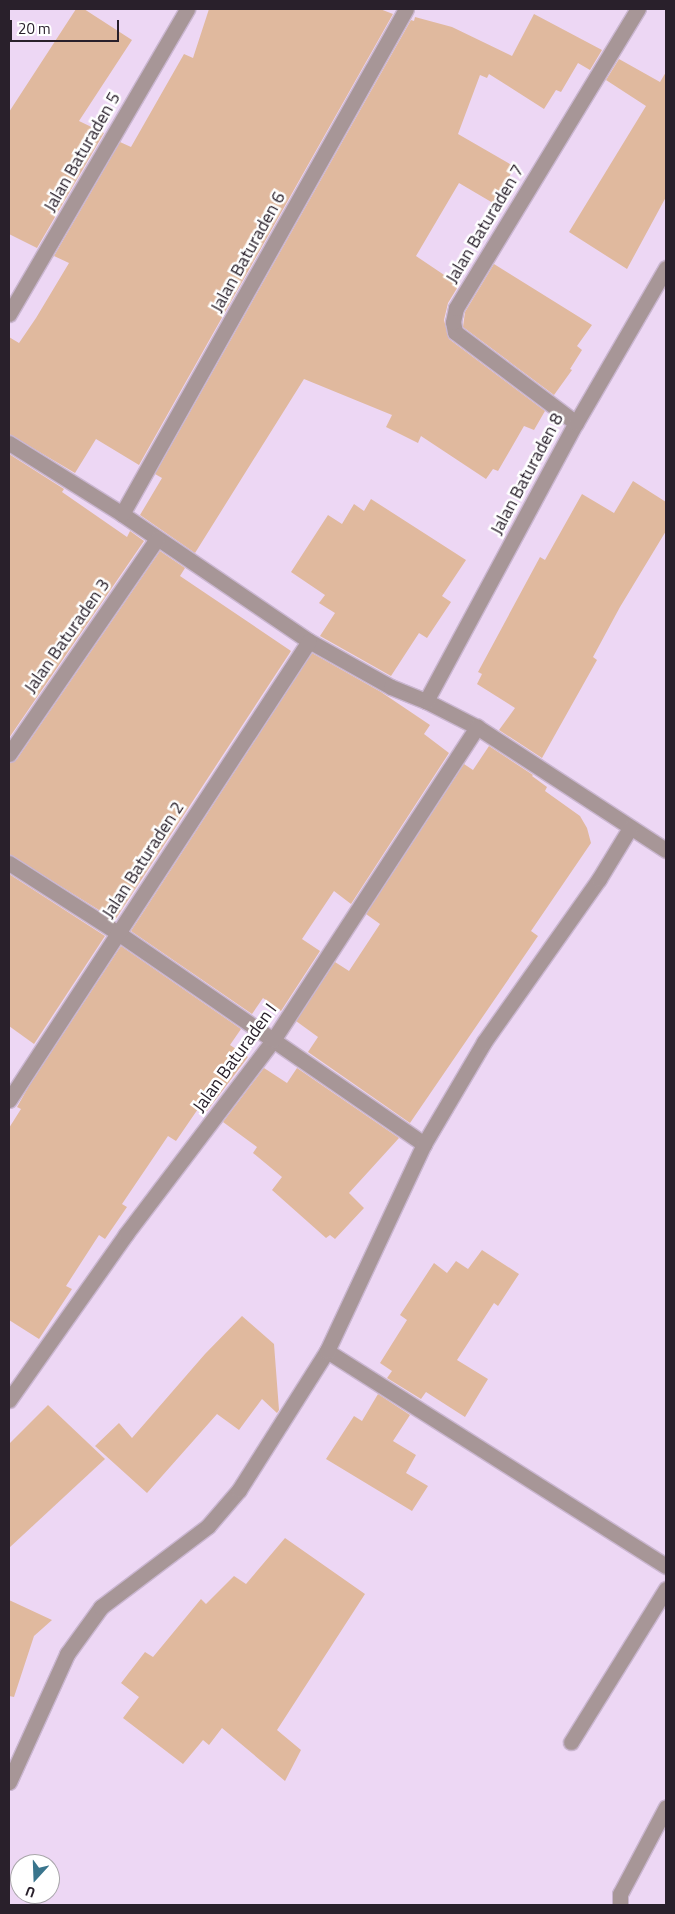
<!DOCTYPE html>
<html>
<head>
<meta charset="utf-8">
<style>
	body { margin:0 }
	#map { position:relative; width:675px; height:1914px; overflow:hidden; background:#edd7f4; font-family:"Titillium Web",sans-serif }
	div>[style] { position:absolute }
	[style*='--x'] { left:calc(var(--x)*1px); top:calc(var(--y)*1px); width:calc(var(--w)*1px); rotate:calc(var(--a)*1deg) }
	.building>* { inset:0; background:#e0b99e }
	.roads { filter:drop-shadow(1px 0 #cab6d0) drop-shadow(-1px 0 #cab6d0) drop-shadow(0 1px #cab6d0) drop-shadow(0 -1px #cab6d0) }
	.minor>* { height:15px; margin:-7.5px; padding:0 7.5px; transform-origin:7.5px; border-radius:7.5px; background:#a79697 }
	span { translate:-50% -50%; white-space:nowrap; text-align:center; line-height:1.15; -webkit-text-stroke:5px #fff; paint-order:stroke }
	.street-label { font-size:18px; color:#29202b }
	.frame { position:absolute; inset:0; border:10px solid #29202b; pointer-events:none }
	.north { position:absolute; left:10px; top:1854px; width:50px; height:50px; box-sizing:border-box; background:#fff; border:1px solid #a9a6aa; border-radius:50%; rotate:200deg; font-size:14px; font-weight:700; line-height:20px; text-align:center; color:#29202b }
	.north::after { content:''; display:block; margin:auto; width:18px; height:22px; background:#3a758d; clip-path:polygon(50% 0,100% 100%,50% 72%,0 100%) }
	.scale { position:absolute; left:10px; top:20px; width:109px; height:22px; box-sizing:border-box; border:2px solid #29202b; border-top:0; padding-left:6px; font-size:15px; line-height:18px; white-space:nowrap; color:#29202b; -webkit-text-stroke:4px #fff; paint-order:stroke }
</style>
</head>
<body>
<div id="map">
	<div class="building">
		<div style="clip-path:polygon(76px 9px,84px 9px,132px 40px,79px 121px,104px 133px,37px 248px,9px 234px,9px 112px)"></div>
		<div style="clip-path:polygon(209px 9px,380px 9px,393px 14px,139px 465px,96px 439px,75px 473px,9px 434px,9px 337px,19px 343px,36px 318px,69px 263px,54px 256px,120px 142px,131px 147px,184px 54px,193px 58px)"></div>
		<div style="clip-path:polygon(534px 14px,602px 50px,590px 70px,578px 63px,561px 92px,556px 90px,544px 109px,489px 74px,487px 78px,480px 75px,458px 134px,515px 167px,493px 203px,459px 183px,416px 256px,459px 285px,448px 303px,444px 320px,449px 339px,545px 411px,534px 430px,524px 426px,498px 471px,493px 469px,486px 479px,421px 436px,418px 443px,386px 427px,392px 415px,304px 379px,195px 553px,140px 515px,162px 478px,155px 474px,411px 20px,414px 21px,415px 17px,452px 27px,512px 56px)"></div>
		<div style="clip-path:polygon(619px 59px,660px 82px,666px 72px,666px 197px,627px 269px,569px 232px,646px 106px,606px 80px)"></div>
		<div style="clip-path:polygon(494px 264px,592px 325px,577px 346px,582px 350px,570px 369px,572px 370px,554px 395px,463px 327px,465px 312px)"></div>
		<div style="clip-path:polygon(9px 454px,64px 489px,62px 492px,127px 537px,130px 531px,144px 541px,9px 738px)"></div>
		<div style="clip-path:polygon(633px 481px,666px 502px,666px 531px,620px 607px,593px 657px,597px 660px,542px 758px,499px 730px,515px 708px,477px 684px,482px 674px,478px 672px,540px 557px,545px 560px,582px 494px,614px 513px)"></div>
		<div style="clip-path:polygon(371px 499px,466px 560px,442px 596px,451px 602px,427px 638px,419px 633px,391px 676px,320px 636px,335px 613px,319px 603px,325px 595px,291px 572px,328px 515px,342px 524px,354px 504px,364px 511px)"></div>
		<div style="clip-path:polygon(160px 551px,185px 568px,180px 576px,291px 651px,115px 920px,9px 854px,9px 763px,17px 759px)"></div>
		<div style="clip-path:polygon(312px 653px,381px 692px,430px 725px,424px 734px,449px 753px,351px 904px,334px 891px,302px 939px,320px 951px,281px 1011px,263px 998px,252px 1014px,131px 931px)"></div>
		<div style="clip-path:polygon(489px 746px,533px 775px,532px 776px,547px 787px,545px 791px,580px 816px,587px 828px,591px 843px,531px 931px,538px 936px,410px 1123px,308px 1052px,318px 1037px,296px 1021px,335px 962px,349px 971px,380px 924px,366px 914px,464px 764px,473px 770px)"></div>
		<div style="clip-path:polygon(9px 874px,105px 936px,34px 1044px,9px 1026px)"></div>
		<div style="clip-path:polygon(121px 946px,241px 1029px,230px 1045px,248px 1057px,207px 1111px,200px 1106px,176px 1141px,168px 1136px,122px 1204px,127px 1207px,105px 1239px,99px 1235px,66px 1286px,72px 1289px,39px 1339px,9px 1320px,9px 1128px,21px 1109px,17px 1107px,29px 1086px)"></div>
		<div style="clip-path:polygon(264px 1068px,287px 1083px,297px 1068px,399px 1138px,349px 1193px,364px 1208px,335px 1239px,330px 1235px,326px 1238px,272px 1190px,282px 1177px,253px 1153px,257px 1147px,223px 1122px)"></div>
		<div style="clip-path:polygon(482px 1250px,519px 1274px,498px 1306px,494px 1303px,457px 1360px,488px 1379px,465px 1417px,426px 1392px,421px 1399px,387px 1378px,392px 1371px,380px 1363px,407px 1320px,400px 1315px,434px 1263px,447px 1273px,456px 1261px,468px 1269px)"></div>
		<div style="clip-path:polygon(242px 1316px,274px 1344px,279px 1410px,277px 1413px,262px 1399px,239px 1430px,217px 1414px,147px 1493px,95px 1446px,119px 1423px,132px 1438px,205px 1354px)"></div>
		<div style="clip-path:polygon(378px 1394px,410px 1415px,393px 1441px,416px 1455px,406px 1473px,428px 1486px,412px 1511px,326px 1459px,354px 1416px,362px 1421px)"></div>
		<div style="clip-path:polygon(48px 1405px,105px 1459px,9px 1548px,9px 1444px)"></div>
		<div style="clip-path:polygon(285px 1538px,365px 1594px,277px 1730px,301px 1750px,285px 1781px,222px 1728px,209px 1745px,203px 1740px,183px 1764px,123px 1718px,139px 1697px,121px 1683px,145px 1652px,153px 1657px,201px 1599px,206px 1604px,234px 1576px,246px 1584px)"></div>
		<div style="clip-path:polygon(9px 1600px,52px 1620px,34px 1636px,14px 1697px,9px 1696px)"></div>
	</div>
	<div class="roads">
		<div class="minor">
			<div style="--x:9;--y:314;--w:353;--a:-59.7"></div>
			<div style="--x:576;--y:423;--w:151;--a:-143.1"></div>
			<div style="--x:455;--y:332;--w:10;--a:-101"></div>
			<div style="--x:453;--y:322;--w:14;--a:-78"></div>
			<div style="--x:456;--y:308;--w:350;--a:-58.7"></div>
			<div style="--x:9;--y:443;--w:133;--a:32.1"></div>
			<div style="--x:122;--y:514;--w:226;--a:34.2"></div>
			<div style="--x:309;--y:641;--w:94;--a:29.3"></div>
			<div style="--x:391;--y:687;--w:38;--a:22"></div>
			<div style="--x:426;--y:701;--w:57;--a:27"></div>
			<div style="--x:477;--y:727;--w:225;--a:33.1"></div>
			<div style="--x:122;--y:514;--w:579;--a:-60.65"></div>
			<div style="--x:426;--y:701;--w:316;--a:-61.7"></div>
			<div style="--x:576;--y:423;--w:179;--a:-59.9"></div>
			<div style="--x:9;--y:754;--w:261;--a:-55.5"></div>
			<div style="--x:9;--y:863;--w:130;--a:32.7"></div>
			<div style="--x:118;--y:933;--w:372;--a:34.6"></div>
			<div style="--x:9;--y:1100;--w:548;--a:-56.83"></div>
			<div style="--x:327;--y:1351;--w:401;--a:32.4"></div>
			<div style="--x:9;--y:1400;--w:203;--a:-54.8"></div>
			<div style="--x:126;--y:1234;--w:243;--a:-52.8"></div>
			<div style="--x:273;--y:1040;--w:374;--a:-56.9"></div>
			<div style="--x:571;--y:1742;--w:180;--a:-58.2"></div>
			<div style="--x:9;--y:1782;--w:141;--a:-65.6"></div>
			<div style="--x:67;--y:1654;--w:58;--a:-54.1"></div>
			<div style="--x:101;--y:1607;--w:134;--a:-37.1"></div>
			<div style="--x:208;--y:1526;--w:48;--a:-49.3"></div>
			<div style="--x:239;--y:1490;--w:165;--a:-57.7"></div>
			<div style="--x:327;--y:1351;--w:229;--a:-64.9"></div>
			<div style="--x:424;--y:1144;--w:118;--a:-59.5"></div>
			<div style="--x:484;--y:1042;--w:199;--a:-54.8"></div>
			<div style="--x:599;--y:879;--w:60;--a:-58.7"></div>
			<div style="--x:620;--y:1905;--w:11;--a:-90"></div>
			<div style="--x:620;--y:1894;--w:98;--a:-62.1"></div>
		</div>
	</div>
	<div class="street-label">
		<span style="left:82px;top:152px;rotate:-60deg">Jalan Baturaden 5</span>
		<span style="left:485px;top:224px;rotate:-59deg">Jalan Baturaden 7</span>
		<span style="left:248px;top:252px;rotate:-61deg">Jalan Baturaden 6</span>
		<span style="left:527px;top:474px;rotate:-62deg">Jalan Baturaden 8</span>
		<span style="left:67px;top:636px;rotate:-55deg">Jalan Baturaden 3</span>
		<span style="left:143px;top:860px;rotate:-57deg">Jalan Baturaden 2</span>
		<span style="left:235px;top:1058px;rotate:-54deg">Jalan Baturaden I</span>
	</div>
	<div class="frame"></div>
	<div class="north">U</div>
	<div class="scale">20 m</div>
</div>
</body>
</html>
